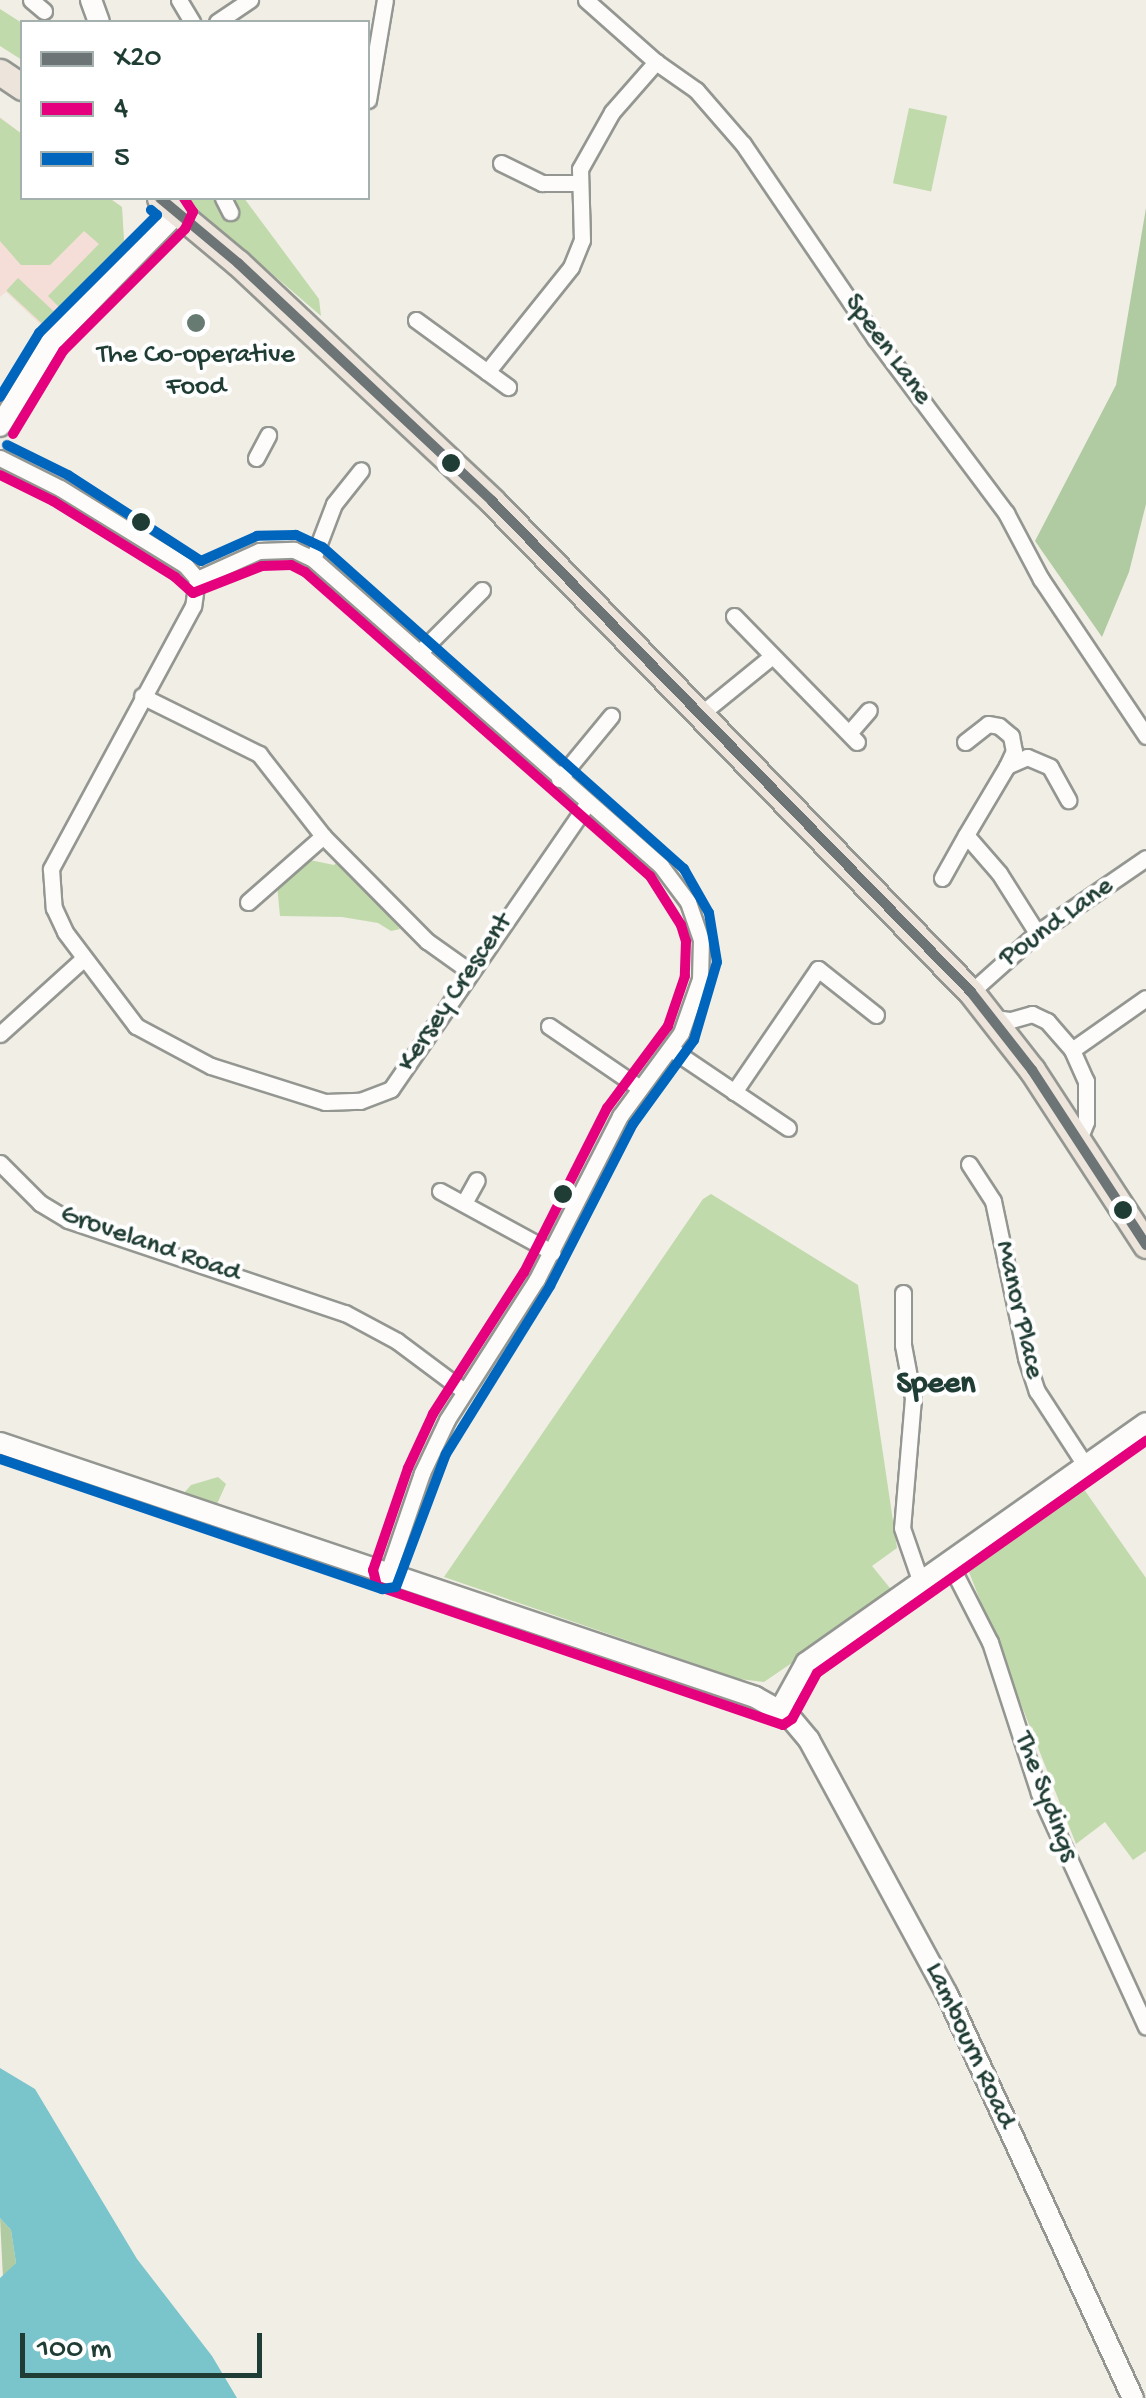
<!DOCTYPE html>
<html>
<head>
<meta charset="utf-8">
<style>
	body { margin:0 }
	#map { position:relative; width:1146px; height:2398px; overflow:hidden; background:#f1eee6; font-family:"Gochi Hand",sans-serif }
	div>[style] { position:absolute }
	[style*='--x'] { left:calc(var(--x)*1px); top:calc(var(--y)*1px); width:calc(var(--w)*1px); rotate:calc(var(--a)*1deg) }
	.built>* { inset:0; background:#f4ded7 }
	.green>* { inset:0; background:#c0daab; transform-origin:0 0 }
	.forest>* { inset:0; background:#b0cba2 }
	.water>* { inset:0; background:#79c5cb }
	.roads { filter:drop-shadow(2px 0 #949791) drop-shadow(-2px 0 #949791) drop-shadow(0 2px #949791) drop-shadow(0 -2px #949791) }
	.minor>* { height:15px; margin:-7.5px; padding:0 7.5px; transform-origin:7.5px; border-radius:7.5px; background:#fdfcfb }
	.tertiary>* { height:20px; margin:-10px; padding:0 10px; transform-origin:10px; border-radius:10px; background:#fdfcfb }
	.primary>* { height:25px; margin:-12.5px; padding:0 12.5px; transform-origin:12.5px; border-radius:12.5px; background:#ede5db }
	.bus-1>* { height:10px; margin:-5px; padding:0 5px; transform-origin:5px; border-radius:5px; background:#6c7476 }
	.bus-2>* { height:10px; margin:-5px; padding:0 5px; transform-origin:5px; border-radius:5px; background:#e5007d }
	.bus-3>* { height:10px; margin:-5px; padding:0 5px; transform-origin:5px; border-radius:5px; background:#0065bd }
	.dots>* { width:28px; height:28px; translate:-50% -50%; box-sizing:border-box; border:5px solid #fff; border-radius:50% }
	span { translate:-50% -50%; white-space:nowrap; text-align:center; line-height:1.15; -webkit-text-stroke:8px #fff; paint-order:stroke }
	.street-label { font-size:28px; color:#1f3d34 }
	.poi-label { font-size:28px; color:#1f3d34 }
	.quarter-label { font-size:32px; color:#1f3d34; font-weight:700 }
	.legend { position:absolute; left:20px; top:20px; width:350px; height:180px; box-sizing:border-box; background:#fff; border:2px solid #a5b1ae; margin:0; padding:12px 18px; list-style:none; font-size:30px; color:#1f3d34 }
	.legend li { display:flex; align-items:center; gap:20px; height:50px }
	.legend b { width:50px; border:2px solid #a5b1ae }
	.scale { position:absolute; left:20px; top:2333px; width:242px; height:45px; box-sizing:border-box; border:5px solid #1f3d34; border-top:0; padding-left:12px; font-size:30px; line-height:35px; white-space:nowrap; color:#1f3d34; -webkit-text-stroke:8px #fff; paint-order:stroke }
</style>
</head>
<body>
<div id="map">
	<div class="built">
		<div style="clip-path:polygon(0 117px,22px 134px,22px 198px,110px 198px,122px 207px,124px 241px,41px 325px,6px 292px,0 297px)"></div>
	</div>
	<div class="green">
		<div style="clip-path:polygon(0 9px,22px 23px,22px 60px,0 46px)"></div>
		<div style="left:909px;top:108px;width:39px;height:77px;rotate:12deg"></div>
		<div style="clip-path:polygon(0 118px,22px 134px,22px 198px,109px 198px,122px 207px,124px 241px,59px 307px,48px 296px,99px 244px,84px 231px,50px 265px,21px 265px,0 241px)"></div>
		<div style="clip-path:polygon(184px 198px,244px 198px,319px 299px,321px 316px)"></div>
		<div style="left:18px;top:278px;width:49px;height:17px;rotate:43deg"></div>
		<div style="clip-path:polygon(305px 859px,334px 865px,339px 860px,400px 929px,391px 931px,378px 923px,342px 917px,280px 916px,277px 885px)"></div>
		<div style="clip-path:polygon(711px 1194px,858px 1285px,897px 1548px,872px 1566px,894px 1593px,764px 1682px,739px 1679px,444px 1577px,703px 1199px)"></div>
		<div style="clip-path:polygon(218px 1477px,226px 1484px,217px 1504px,184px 1493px,191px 1485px)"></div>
		<div style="clip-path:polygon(1081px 1485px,1146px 1578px,1146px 1851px,1133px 1860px,1105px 1822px,1076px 1844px,967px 1567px)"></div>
	</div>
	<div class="forest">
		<div style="clip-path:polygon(1146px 208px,1146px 504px,1129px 572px,1102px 637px,1035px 541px,1116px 385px)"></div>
		<div style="clip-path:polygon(0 2218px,11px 2230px,16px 2263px,3px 2278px)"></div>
	</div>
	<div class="water">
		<div style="clip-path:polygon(0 2068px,35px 2089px,137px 2259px,212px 2356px,237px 2398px,0 2398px,0 2278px,16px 2263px,11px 2230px,0 2218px)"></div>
	</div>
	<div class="roads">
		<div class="minor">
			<div style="--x:31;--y:0;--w:17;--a:40"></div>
			<div style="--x:179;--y:0;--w:26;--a:59"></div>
			<div style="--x:586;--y:0;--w:94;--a:41.5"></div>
			<div style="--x:656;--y:62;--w:49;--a:35"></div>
			<div style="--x:696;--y:90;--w:72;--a:49"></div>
			<div style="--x:743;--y:144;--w:235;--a:55.8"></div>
			<div style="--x:875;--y:338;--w:219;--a:53.2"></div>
			<div style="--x:1006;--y:513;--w:75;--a:62.1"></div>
			<div style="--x:1041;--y:579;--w:189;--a:56.2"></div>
			<div style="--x:217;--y:22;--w:40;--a:-34"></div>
			<div style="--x:368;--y:100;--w:101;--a:-80.4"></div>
			<div style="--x:501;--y:163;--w:46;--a:26"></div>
			<div style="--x:542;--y:183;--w:37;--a:0"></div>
			<div style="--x:223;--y:198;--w:16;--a:63"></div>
			<div style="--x:416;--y:320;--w:114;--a:36.1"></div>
			<div style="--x:487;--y:372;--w:134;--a:-51.3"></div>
			<div style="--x:571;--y:267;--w:29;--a:-68"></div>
			<div style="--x:582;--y:240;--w:71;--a:-91.6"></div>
			<div style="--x:580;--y:169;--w:65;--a:-60.7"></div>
			<div style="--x:612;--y:112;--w:67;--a:-48.7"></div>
			<div style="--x:0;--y:458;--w:67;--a:26.6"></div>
			<div style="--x:60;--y:488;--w:147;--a:31.6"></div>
			<div style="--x:185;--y:565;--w:18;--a:49"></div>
			<div style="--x:256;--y:458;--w:26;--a:-62"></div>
			<div style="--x:313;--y:559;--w:59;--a:-69.1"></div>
			<div style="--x:334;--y:504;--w:43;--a:-51.5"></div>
			<div style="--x:197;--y:579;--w:68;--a:-24.3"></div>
			<div style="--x:259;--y:551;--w:35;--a:-2"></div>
			<div style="--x:294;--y:550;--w:21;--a:25"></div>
			<div style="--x:313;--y:559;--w:464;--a:41.4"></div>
			<div style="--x:661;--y:866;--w:45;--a:53.1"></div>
			<div style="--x:688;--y:902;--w:39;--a:71"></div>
			<div style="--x:701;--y:939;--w:40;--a:91.4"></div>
			<div style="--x:700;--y:979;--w:57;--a:109.4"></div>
			<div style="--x:681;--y:1033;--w:103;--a:126.3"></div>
			<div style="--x:620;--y:1116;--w:183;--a:117"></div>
			<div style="--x:537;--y:1279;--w:167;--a:122.6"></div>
			<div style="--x:447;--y:1420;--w:59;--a:115.3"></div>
			<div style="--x:422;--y:1473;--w:108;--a:108.9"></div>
			<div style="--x:197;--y:579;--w:27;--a:98"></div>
			<div style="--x:193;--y:606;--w:299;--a:118.4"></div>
			<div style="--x:51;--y:869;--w:39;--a:86"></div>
			<div style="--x:54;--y:908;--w:26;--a:65"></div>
			<div style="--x:65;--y:932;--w:118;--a:52.9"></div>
			<div style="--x:136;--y:1026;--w:85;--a:28.1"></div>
			<div style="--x:211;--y:1066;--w:120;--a:17.5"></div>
			<div style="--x:325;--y:1102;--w:35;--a:-2"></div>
			<div style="--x:360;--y:1101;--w:33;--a:-21"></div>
			<div style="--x:391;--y:1089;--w:345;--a:-55.5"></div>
			<div style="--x:734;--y:616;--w:176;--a:45.7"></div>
			<div style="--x:419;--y:653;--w:89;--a:-45"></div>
			<div style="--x:142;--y:696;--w:131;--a:26.4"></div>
			<div style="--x:259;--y:754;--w:104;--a:52"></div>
			<div style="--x:323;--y:836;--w:148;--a:45.3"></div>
			<div style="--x:427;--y:941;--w:52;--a:35.5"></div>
			<div style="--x:702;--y:713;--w:89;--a:-39.1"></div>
			<div style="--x:849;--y:733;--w:30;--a:-49"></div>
			<div style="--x:965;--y:742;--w:29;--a:-38"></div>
			<div style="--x:988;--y:724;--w:11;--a:10"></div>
			<div style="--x:999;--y:726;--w:16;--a:40"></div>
			<div style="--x:1011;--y:736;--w:15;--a:79"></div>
			<div style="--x:1014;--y:751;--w:17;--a:115"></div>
			<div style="--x:559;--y:779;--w:82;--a:-50.5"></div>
			<div style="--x:942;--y:878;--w:49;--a:-60.8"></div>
			<div style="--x:248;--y:902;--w:100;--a:-41.3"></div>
			<div style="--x:1037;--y:933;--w:71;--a:-122.3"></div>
			<div style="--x:999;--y:873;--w:50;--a:-131"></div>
			<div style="--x:966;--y:835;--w:80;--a:-59.3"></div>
			<div style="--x:1007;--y:766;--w:22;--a:-24"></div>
			<div style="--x:1027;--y:757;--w:25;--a:23"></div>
			<div style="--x:1050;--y:767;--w:38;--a:61"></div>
			<div style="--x:971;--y:992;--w:89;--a:-41.8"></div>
			<div style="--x:1037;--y:933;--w:132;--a:-34.5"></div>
			<div style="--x:994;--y:1018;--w:17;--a:7"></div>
			<div style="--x:1011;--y:1020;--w:22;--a:-16"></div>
			<div style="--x:1032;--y:1014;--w:17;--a:25"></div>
			<div style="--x:1047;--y:1021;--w:38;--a:49"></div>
			<div style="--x:1072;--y:1050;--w:34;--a:66"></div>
			<div style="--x:1086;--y:1081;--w:41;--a:90"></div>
			<div style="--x:1086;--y:1122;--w:22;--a:112"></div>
			<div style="--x:549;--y:1026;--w:110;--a:34.3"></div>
			<div style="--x:0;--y:1034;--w:112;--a:-42.1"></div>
			<div style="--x:671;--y:1049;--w:141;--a:34"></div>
			<div style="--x:1072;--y:1050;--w:90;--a:-35.1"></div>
			<div style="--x:734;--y:1092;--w:149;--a:-55.7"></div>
			<div style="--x:818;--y:969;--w:74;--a:38.4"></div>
			<div style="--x:0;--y:1163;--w:57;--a:45"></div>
			<div style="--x:40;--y:1203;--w:33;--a:31"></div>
			<div style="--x:68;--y:1220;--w:292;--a:18.6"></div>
			<div style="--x:345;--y:1313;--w:59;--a:28.3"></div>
			<div style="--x:397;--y:1341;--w:84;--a:36.7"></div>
			<div style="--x:969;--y:1164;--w:44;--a:57"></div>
			<div style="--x:993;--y:1201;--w:160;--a:78.1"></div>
			<div style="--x:1026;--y:1358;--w:35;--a:72"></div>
			<div style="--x:1037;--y:1391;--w:88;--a:57"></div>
			<div style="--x:440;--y:1191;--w:128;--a:28.6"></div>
			<div style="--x:464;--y:1203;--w:26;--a:-61"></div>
			<div style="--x:903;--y:1293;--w:52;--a:90"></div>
			<div style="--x:903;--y:1345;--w:54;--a:79.3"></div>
			<div style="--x:913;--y:1398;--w:130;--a:94.8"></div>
			<div style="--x:902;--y:1528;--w:58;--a:70.9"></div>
			<div style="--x:950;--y:1564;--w:88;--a:62.9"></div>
			<div style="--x:990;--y:1642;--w:159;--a:72"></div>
			<div style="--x:1039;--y:1793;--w:257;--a:65.4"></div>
		</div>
		<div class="tertiary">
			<div style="--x:91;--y:0;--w:23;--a:70"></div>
			<div style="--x:0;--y:426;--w:98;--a:-58.7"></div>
			<div style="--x:51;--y:342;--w:182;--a:-45.7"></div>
			<div style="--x:0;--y:1443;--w:797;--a:18.59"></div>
			<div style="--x:755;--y:1697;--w:39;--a:29"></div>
			<div style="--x:789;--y:1716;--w:31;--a:50"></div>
			<div style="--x:809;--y:1740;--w:289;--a:61.5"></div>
			<div style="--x:947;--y:1994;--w:445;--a:65.3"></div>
			<div style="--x:780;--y:1710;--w:54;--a:-61"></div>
			<div style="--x:806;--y:1663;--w:416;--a:-35.2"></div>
		</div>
		<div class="primary">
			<div style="--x:0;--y:72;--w:27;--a:34"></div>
			<div style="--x:160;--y:198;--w:102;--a:39.8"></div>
			<div style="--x:238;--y:263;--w:348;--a:43.1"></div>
			<div style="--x:492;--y:501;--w:686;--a:45.71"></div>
			<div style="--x:971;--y:992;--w:99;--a:52"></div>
			<div style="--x:1032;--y:1070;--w:209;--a:56.9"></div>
		</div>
	</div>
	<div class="bus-1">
		<div style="--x:160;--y:198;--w:102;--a:39.8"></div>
		<div style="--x:238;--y:263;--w:348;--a:43.1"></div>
		<div style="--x:492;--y:501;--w:686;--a:45.71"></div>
		<div style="--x:971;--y:992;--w:99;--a:52"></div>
		<div style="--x:1032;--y:1070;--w:209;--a:56.9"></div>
	</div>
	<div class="bus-2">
		<div style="--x:13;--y:434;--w:97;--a:-58.9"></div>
		<div style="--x:63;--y:351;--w:173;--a:-45"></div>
		<div style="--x:185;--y:229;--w:19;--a:-65"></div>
		<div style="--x:193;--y:212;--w:17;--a:-123"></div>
		<div style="--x:0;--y:475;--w:59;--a:26.1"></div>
		<div style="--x:53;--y:501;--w:144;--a:31.9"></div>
		<div style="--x:175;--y:577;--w:24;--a:42"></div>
		<div style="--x:193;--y:593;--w:74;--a:-21.4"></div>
		<div style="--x:262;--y:566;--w:29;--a:-2"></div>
		<div style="--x:291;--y:565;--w:16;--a:27"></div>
		<div style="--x:305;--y:572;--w:460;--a:41.4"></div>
		<div style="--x:650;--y:876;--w:58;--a:57.7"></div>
		<div style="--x:681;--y:925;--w:17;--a:73"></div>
		<div style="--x:686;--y:941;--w:35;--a:92"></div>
		<div style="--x:685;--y:976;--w:53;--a:108.8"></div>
		<div style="--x:668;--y:1026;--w:102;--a:126.6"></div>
		<div style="--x:607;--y:1108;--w:184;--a:116.8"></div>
		<div style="--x:524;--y:1272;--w:169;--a:122.7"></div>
		<div style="--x:433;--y:1414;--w:60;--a:114.8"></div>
		<div style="--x:408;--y:1468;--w:108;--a:108.9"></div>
		<div style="--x:373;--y:1570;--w:16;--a:76"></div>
		<div style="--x:377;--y:1586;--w:429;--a:18.9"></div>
		<div style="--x:783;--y:1725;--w:11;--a:-34"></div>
		<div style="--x:792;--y:1719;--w:52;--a:-61.5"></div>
		<div style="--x:817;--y:1673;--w:403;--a:-35.2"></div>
	</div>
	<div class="bus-3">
		<div style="--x:0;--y:397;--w:75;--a:-58.6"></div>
		<div style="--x:39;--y:333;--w:167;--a:-45"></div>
		<div style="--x:157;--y:215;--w:8;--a:-140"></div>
		<div style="--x:0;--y:1459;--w:404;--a:18.8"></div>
		<div style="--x:382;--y:1589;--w:14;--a:-8"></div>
		<div style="--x:396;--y:1587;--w:142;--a:-69.4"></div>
		<div style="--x:446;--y:1454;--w:198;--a:-58.2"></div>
		<div style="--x:550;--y:1286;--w:182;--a:-62.9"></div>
		<div style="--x:633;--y:1124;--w:104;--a:-54"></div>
		<div style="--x:694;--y:1040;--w:81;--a:-73.6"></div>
		<div style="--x:717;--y:962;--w:50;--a:-99.3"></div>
		<div style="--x:709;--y:913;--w:51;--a:-119.6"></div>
		<div style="--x:684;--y:869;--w:484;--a:-138.3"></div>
		<div style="--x:322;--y:547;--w:29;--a:-155"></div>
		<div style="--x:296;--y:535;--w:39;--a:179"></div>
		<div style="--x:257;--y:536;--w:61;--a:155.9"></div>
		<div style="--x:201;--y:561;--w:158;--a:-147.1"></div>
		<div style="--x:68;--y:475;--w:68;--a:-153.8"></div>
	</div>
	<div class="dots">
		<div style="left:196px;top:323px;background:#687b72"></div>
		<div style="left:451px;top:463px;background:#1f3d34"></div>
		<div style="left:141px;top:522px;background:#1f3d34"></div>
		<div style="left:563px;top:1194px;background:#1f3d34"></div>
		<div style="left:1123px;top:1210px;background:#1f3d34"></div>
	</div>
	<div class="street-label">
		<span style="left:887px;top:350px;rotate:54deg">Speen Lane</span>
		<span style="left:1057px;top:923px;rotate:-36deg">Pound Lane</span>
		<span style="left:456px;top:993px;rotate:-56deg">Kersey Crescent</span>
		<span style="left:150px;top:1245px;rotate:19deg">Groveland Road</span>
		<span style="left:1018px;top:1310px;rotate:77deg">Manor Place</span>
		<span style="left:1045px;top:1797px;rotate:69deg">The Sydings</span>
		<span style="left:969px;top:2046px;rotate:65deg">Lambourn Road</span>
	</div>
	<div class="poi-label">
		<span style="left:196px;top:372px">The Co-operative<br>Food</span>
	</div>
	<div class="quarter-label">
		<span style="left:936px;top:1385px">Speen</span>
	</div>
	<ul class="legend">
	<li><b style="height:12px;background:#6c7476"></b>X20</li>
	<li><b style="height:12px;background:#e5007d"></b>4</li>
	<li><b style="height:12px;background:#0065bd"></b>5</li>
	</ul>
	<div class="scale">100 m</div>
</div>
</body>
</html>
